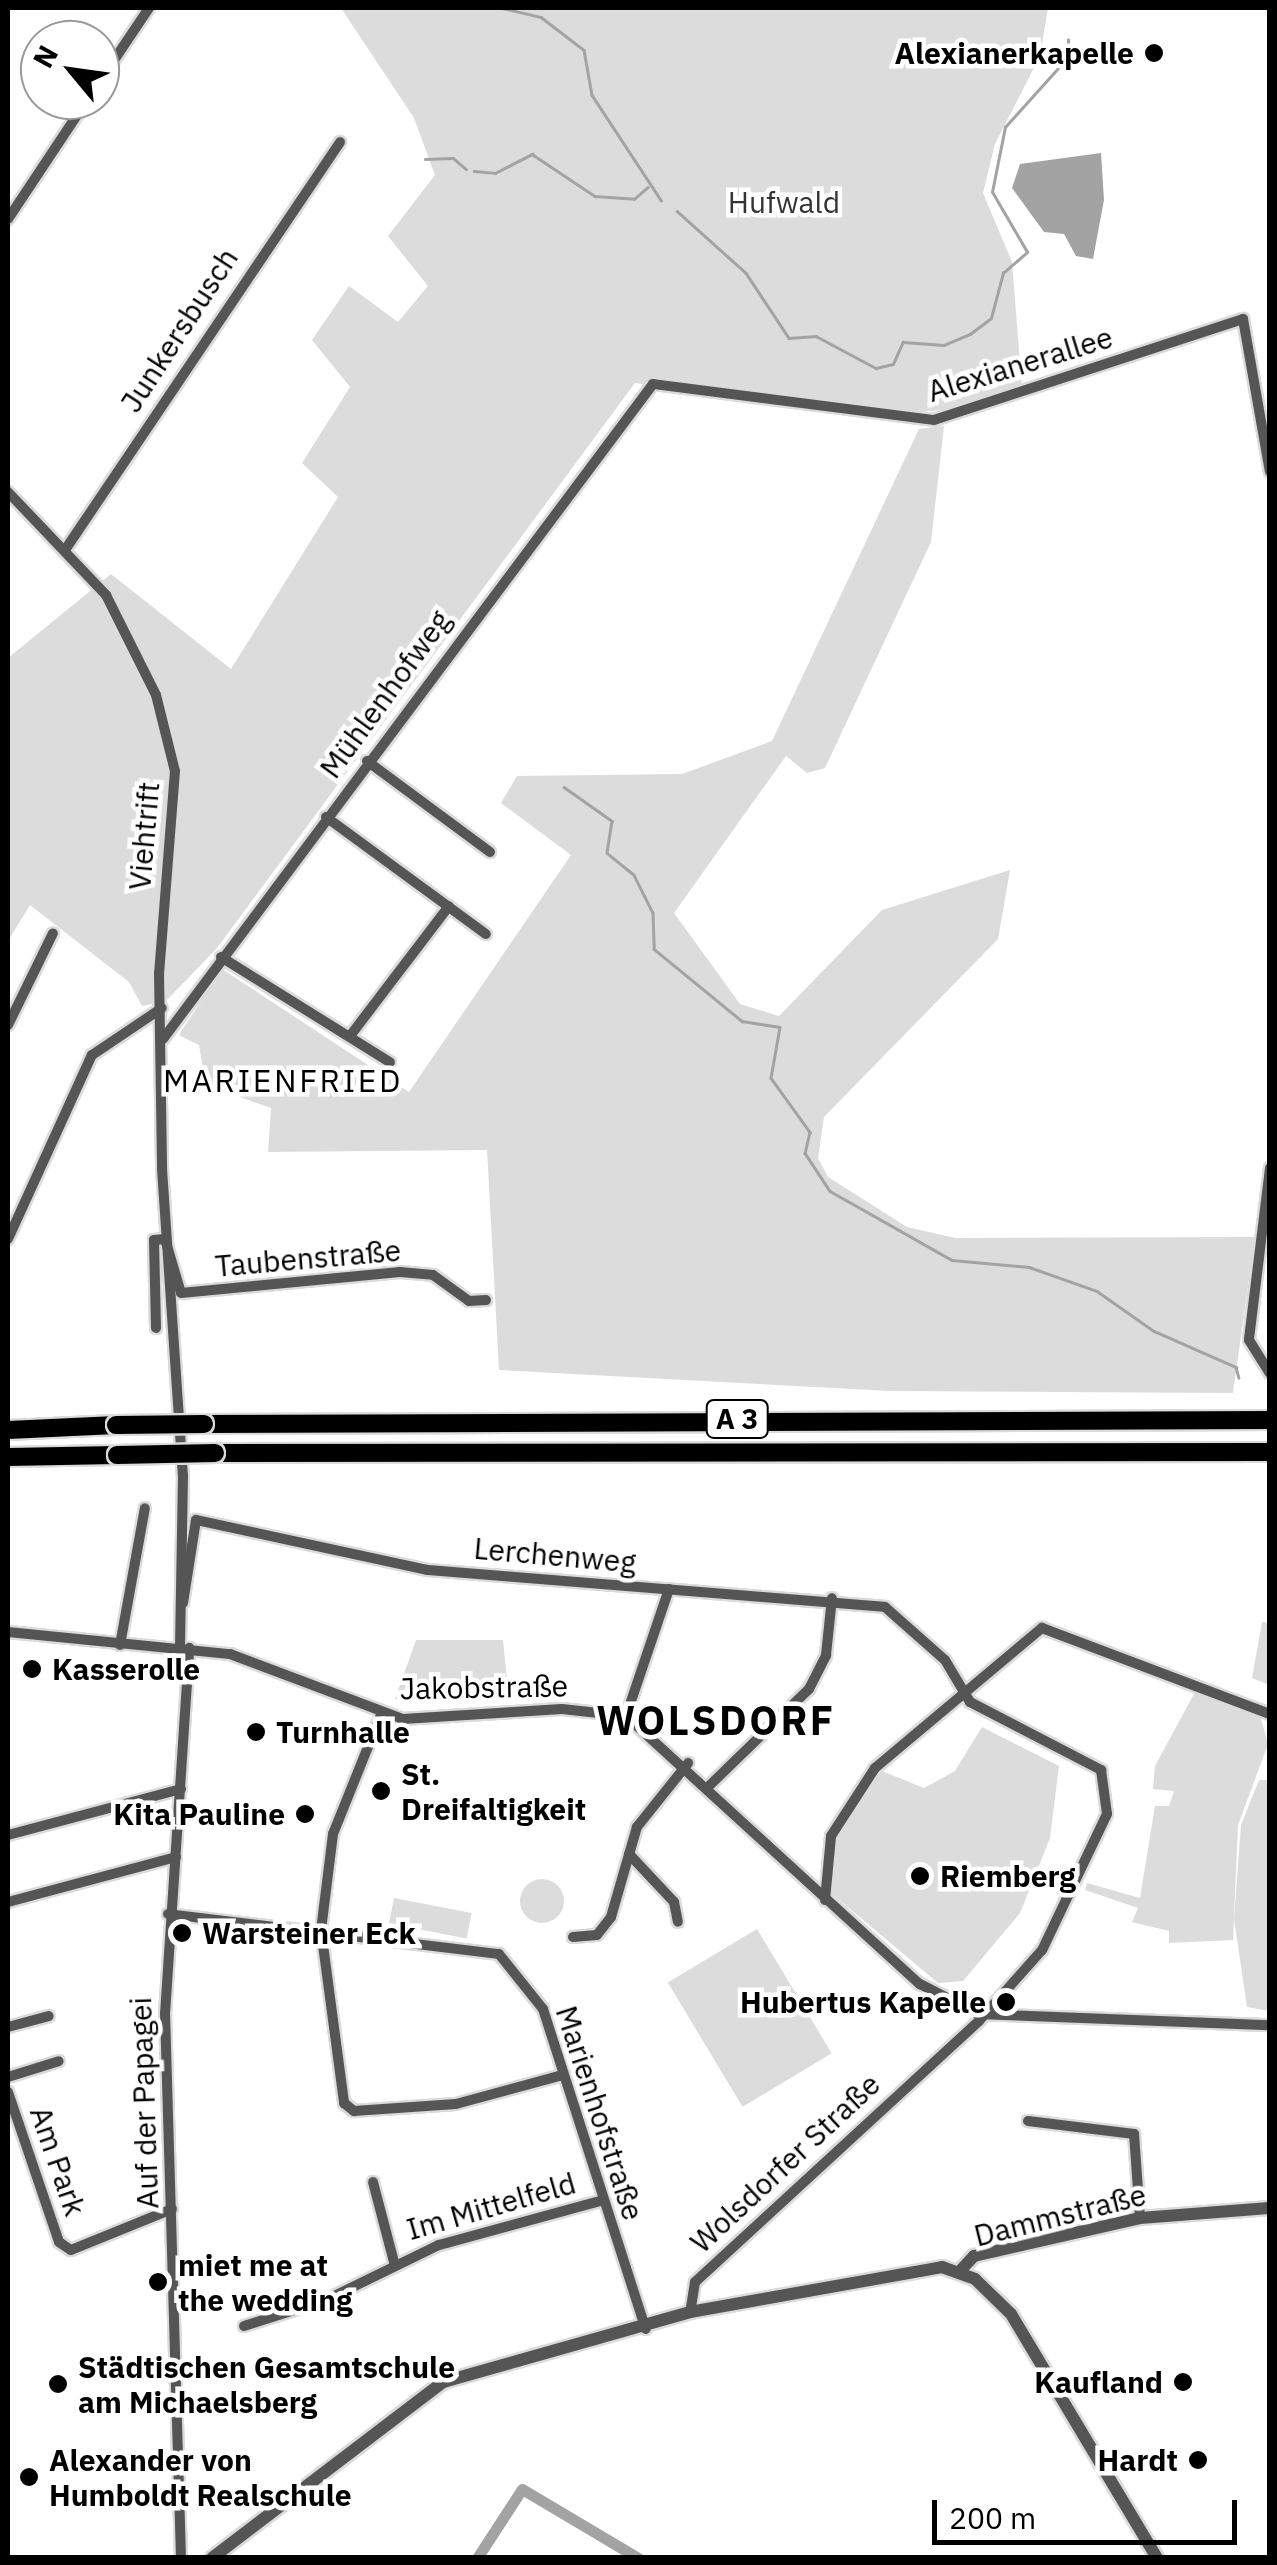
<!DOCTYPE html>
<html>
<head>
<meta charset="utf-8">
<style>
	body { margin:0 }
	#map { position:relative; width:1277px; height:2565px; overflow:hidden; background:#fff; font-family:"IBM Plex Sans",sans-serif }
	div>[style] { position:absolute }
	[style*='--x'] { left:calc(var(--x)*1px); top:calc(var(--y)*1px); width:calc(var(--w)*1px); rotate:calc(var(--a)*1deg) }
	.green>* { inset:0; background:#dcdcdc; transform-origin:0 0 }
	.round { border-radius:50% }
	.water>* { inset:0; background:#a3a3a3 }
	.stream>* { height:2.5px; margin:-1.25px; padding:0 1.25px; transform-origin:1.25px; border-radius:1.25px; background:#a3a3a3 }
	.canal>* { height:11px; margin:-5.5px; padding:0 5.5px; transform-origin:5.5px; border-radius:5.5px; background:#a3a3a3 }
	.roads { filter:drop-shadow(2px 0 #dbdbdb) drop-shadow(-2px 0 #dbdbdb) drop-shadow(0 2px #dbdbdb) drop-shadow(0 -2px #dbdbdb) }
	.minor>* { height:10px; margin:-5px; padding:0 5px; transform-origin:5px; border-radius:5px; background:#555 }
	.tertiary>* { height:12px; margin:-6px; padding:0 6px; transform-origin:6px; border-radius:6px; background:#555 }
	.motorway>* { height:18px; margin:-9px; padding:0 9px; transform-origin:9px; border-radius:9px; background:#000 }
	.bridges { filter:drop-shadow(2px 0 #dbdbdb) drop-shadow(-2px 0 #dbdbdb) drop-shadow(0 2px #dbdbdb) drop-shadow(0 -2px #dbdbdb) }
	.motorway-bridge>* { height:18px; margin:-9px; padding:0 9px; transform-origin:9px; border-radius:9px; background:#000 }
	.dots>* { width:28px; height:28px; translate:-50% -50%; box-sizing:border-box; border:5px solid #fff; border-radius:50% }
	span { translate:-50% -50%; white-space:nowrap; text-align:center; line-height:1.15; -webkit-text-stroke:9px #fff; paint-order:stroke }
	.shield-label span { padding:2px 8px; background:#fff; border:2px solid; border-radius:8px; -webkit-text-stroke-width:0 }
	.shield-label { font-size:28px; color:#000; font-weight:700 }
	.poi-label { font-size:30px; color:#000; font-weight:700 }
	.right { translate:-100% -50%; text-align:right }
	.left { translate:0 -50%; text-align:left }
	.park-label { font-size:30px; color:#333 }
	.street-label { font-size:30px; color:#000 }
	.neighbourhood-label { font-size:32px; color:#000; letter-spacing:2.5px }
	.district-label { font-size:40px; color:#000; font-weight:700; letter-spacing:2.5px }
	.frame { position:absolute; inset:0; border:10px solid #000; pointer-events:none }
	.north { position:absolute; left:20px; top:20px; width:100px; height:100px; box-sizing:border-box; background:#fff; border:2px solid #999; border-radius:50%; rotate:299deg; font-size:28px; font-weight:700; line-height:40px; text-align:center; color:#000 }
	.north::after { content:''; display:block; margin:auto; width:35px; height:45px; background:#000; clip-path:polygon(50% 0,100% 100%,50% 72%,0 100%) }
	.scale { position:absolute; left:932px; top:2500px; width:305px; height:45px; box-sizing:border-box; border:5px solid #000; border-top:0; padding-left:12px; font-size:30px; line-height:35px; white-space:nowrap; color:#000; -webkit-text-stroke:8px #fff; paint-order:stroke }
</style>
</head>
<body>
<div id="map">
	<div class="green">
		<div style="clip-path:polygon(341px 8px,1048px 8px,1040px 56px,995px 144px,983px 193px,1012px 262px,1022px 388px,957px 410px,878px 413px,635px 383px,217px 948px,166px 1001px,142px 1006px,129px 982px,30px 905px,8px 941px,8px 658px,111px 574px,231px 669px,338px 497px,302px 463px,350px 387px,312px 340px,349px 286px,398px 322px,428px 286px,388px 236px,435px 175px,414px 118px)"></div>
		<div style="clip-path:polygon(944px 426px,931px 542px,825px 768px,807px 773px,786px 756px,674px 913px,740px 1004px,779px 1016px,882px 910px,1010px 870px,998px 939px,824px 1117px,818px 1158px,828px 1177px,907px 1227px,955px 1238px,1255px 1237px,1233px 1393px,890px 1391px,499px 1370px,487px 1150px,268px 1152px,271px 1108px,206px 1085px,199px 1045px,179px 1035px,222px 969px,409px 1092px,571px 855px,501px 803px,517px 776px,682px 774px,772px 741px,919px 429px)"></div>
		<div style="clip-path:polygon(1262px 1622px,1269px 1623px,1269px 1685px,1252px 1678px)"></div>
		<div style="clip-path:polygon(416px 1640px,503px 1640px,509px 1699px,395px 1699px)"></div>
		<div style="clip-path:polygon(1195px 1692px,1260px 1715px,1268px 1744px,1238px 1825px,1233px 1940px,1169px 1943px,1169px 1931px,1132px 1922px,1138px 1908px,1085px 1890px,1087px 1883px,1140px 1898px,1155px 1806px,1169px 1806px,1174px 1791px,1153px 1789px,1155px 1766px)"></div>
		<div style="clip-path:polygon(982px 1727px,1059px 1766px,1050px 1838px,1020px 1913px,963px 1981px,938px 1983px,831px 1893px,837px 1838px,877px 1769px,924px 1788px,955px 1771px)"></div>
		<div style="clip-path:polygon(1259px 1780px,1270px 1780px,1269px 2011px,1247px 2007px,1234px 1919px,1241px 1825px)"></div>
		<div class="round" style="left:520px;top:1879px;width:44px;height:44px"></div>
		<div style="left:394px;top:1898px;width:79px;height:26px;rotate:11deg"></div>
		<div style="left:757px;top:1929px;width:145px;height:104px;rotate:59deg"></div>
	</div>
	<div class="water">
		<div style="clip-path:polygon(1101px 153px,1104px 200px,1093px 259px,1076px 256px,1064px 234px,1044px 232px,1012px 188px,1020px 164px)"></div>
	</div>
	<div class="stream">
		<div style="--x:502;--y:8;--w:40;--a:13"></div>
		<div style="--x:541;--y:17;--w:54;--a:37.5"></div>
		<div style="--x:584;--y:50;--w:46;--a:79.9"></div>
		<div style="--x:592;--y:95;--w:126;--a:56.7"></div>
		<div style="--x:425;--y:159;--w:28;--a:-2"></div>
		<div style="--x:453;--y:158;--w:17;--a:40"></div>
		<div style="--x:474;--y:171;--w:21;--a:5"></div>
		<div style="--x:495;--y:173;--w:42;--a:-27.2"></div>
		<div style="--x:532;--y:154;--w:76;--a:33.7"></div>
		<div style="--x:595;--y:196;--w:39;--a:4"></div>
		<div style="--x:634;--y:199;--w:18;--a:-41"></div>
		<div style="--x:677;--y:211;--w:93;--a:41.9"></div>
		<div style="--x:746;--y:273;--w:78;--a:56.5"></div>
		<div style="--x:789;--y:338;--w:27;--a:-4"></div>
		<div style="--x:816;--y:336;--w:68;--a:28.1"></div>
		<div style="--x:876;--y:368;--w:17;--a:-13"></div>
		<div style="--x:893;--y:364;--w:24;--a:-66"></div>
		<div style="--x:903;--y:342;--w:41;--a:4.2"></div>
		<div style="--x:944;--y:345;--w:28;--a:-23"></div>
		<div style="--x:970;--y:334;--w:26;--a:-37"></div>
		<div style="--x:991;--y:318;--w:47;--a:-75.1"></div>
		<div style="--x:1003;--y:273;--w:32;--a:-41"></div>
		<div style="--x:1027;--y:252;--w:69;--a:-120.3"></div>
		<div style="--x:992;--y:192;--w:66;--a:-78.7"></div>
		<div style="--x:1005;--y:127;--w:94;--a:-48"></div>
		<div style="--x:1068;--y:57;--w:17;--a:-90"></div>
		<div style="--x:564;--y:787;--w:59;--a:35.3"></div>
		<div style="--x:612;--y:821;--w:32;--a:99"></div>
		<div style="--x:607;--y:853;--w:35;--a:39"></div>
		<div style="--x:634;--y:875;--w:42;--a:63.4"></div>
		<div style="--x:653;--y:913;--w:36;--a:88"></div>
		<div style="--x:654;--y:949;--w:114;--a:39.3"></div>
		<div style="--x:742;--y:1021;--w:38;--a:9"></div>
		<div style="--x:780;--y:1027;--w:52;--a:100"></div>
		<div style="--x:771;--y:1078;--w:67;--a:54.2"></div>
		<div style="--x:810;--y:1132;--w:22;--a:103"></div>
		<div style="--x:805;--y:1153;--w:45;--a:56.7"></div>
		<div style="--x:830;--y:1191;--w:140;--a:29.5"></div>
		<div style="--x:952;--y:1260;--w:77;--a:5.2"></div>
		<div style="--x:1029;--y:1267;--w:72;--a:19.4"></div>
		<div style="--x:1097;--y:1291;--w:70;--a:35.1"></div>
		<div style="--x:1154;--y:1331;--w:90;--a:23.7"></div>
		<div style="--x:1236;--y:1367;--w:11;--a:75"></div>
	</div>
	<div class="canal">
		<div style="--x:477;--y:2558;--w:82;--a:-56.9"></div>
		<div style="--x:522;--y:2489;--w:135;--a:30.7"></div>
	</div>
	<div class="roads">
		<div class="minor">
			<div style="--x:100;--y:81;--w:88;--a:-56.1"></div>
			<div style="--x:8;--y:219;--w:143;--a:-56.4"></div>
			<div style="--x:8;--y:492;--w:142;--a:46.4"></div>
			<div style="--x:106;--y:595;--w:112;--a:63.4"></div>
			<div style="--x:156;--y:695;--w:78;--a:76"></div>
			<div style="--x:175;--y:771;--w:203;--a:94.5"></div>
			<div style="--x:159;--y:973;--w:196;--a:89.1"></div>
			<div style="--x:162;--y:1169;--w:307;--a:86.1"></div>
			<div style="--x:183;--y:1475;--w:173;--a:91"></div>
			<div style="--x:65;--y:550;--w:492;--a:-56"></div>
			<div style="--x:367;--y:761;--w:153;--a:36.5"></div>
			<div style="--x:326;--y:817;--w:198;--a:36.2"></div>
			<div style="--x:221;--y:957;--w:199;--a:31.9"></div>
			<div style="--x:8;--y:1025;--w:102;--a:-63.9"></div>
			<div style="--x:350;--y:1036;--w:163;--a:-52.7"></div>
			<div style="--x:163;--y:1039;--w:818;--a:-53.2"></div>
			<div style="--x:653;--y:384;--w:283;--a:7.3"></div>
			<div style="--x:934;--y:420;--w:325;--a:-18.1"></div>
			<div style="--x:1243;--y:319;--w:155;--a:80"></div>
			<div style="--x:1270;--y:1168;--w:173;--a:97"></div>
			<div style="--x:1249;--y:1340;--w:39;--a:58"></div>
			<div style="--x:8;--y:1239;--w:202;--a:-65.5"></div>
			<div style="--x:92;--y:1055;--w:84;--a:-33.9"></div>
			<div style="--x:156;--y:1328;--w:88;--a:-91.3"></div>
			<div style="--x:154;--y:1240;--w:11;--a:-5"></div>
			<div style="--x:165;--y:1239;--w:56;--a:73.5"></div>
			<div style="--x:181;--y:1293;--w:220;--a:-5.5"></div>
			<div style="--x:400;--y:1272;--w:33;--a:5"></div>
			<div style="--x:433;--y:1275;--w:44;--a:35.8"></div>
			<div style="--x:469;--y:1301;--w:17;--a:-3"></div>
			<div style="--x:183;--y:1603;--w:84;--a:-81.1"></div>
			<div style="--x:196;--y:1520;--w:236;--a:12.2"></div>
			<div style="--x:427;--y:1570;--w:459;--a:4.6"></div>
			<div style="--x:885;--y:1607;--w:80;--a:41.5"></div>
			<div style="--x:945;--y:1660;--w:49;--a:59.2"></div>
			<div style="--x:970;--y:1702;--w:148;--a:27.4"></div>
			<div style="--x:1101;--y:1770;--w:44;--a:82.2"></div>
			<div style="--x:1107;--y:1814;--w:151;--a:115.5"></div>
			<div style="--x:1042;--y:1950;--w:95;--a:131.6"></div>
			<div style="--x:979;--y:2021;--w:386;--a:137.4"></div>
			<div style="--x:695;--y:2282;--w:30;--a:99"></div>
			<div style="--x:8;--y:1632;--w:223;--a:5.7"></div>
			<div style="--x:230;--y:1654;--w:185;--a:20.6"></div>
			<div style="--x:403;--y:1719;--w:159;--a:-3.6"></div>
			<div style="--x:562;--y:1709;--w:64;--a:6.2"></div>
			<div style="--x:626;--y:1716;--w:398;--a:42.4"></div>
			<div style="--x:920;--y:1984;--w:65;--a:27.3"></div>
			<div style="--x:978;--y:2014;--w:292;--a:2.2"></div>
			<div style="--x:120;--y:1645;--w:139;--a:-79.7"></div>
			<div style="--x:382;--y:1712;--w:131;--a:111.9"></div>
			<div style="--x:333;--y:1834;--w:97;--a:97.1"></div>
			<div style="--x:321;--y:1930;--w:175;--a:82.4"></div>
			<div style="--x:344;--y:2103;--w:13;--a:39"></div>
			<div style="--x:354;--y:2111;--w:102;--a:-3.9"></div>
			<div style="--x:456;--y:2104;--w:111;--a:-15.2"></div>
			<div style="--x:626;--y:1716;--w:134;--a:-71.3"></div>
			<div style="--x:710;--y:1785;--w:138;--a:-44.1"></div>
			<div style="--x:809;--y:1689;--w:38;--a:-63"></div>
			<div style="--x:826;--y:1655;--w:57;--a:-84"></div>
			<div style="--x:8;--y:1835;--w:179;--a:-14.9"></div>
			<div style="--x:629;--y:1854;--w:66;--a:46.8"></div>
			<div style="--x:674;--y:1902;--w:20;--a:79"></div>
			<div style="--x:825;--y:1900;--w:64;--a:-84.6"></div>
			<div style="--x:831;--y:1836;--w:81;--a:-57.1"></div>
			<div style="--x:875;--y:1768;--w:218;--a:-40"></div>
			<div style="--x:1042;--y:1628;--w:244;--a:20.7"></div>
			<div style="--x:8;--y:1902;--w:174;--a:-15"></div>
			<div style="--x:168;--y:1914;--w:333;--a:6.9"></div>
			<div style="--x:499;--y:1954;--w:70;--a:51.3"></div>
			<div style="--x:543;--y:2009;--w:336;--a:72.2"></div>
			<div style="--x:573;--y:1937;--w:24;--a:-5"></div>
			<div style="--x:597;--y:1935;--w:23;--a:-52"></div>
			<div style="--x:611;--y:1917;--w:94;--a:-73.9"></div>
			<div style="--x:637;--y:1827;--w:82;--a:-51.4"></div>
			<div style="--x:8;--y:2027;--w:42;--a:-15"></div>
			<div style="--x:8;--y:2077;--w:53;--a:-17.4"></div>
			<div style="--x:8;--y:2092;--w:158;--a:71.2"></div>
			<div style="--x:59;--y:2242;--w:14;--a:34"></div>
			<div style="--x:71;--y:2250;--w:109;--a:-22.1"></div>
			<div style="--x:1028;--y:2121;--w:107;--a:7"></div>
			<div style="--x:1134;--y:2134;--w:84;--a:85.9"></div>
			<div style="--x:373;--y:2182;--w:83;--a:75.3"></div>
			<div style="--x:244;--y:2326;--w:86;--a:-17.6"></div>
			<div style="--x:326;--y:2300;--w:126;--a:-26"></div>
			<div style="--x:439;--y:2245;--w:170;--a:-15.3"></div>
			<div style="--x:181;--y:2558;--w:544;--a:-91.68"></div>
			<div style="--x:165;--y:2014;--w:367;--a:-86.2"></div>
		</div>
		<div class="tertiary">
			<div style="--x:960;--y:2271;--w:21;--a:-47"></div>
			<div style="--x:974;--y:2256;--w:170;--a:-12.9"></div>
			<div style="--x:1140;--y:2218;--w:130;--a:-4.4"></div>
			<div style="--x:212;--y:2558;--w:290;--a:-37.3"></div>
			<div style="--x:443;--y:2382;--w:257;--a:-15.8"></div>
			<div style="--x:690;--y:2312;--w:256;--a:-10.1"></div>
			<div style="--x:942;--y:2267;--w:35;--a:20"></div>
			<div style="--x:975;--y:2279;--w:50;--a:44.2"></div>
			<div style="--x:1011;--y:2314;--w:284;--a:59.1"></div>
		</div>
		<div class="motorway">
			<div style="--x:204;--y:1424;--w:1066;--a:-0.21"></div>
			<div style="--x:8;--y:1430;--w:108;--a:-2.7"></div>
			<div style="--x:215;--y:1453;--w:1055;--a:-0.05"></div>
			<div style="--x:8;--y:1457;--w:109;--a:-1.1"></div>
		</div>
	</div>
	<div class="bridges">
		<div class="motorway-bridge">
			<div style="--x:116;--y:1425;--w:88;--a:-0.7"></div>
			<div style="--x:117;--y:1455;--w:98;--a:-1.2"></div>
		</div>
	</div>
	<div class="dots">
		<div style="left:1154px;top:53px;background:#000"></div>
		<div style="left:32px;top:1669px;background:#000"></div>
		<div style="left:256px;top:1732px;background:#000"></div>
		<div style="left:381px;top:1791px;background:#000"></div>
		<div style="left:305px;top:1814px;background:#000"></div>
		<div style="left:920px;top:1876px;background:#000"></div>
		<div style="left:182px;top:1933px;background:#000"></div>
		<div style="left:1006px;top:2002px;background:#000"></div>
		<div style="left:158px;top:2282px;background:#000"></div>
		<div style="left:1183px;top:2382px;background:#000"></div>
		<div style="left:58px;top:2384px;background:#000"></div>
		<div style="left:1198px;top:2460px;background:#000"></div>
		<div style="left:29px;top:2477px;background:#000"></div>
	</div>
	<div class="shield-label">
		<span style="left:737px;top:1419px">A 3</span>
	</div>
	<div class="poi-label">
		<span class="right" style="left:1134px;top:53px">Alexianerkapelle</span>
		<span class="left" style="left:52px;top:1669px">Kasserolle</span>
		<span class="left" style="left:276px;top:1732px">Turnhalle</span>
		<span class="left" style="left:401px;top:1791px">St.<br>Dreifaltigkeit</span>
		<span class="right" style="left:285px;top:1814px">Kita Pauline</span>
		<span class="left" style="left:940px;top:1876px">Riemberg</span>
		<span class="left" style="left:202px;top:1933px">Warsteiner Eck</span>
		<span class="right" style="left:986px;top:2002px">Hubertus Kapelle</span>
		<span class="left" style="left:178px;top:2282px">miet me at<br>the wedding</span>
		<span class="left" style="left:78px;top:2384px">Städtischen Gesamtschule<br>am Michaelsberg</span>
		<span class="right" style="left:1163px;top:2382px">Kaufland</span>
		<span class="left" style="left:49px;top:2477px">Alexander von<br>Humboldt Realschule</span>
		<span class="right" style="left:1178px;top:2460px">Hardt</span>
	</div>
	<div class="park-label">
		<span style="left:784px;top:202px">Hufwald</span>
	</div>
	<div class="street-label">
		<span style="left:179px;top:330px;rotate:-57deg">Junkersbusch</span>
		<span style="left:1020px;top:364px;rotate:-17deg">Alexianerallee</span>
		<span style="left:385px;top:694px;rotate:-54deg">Mühlenhofweg</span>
		<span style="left:144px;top:836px;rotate:-85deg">Viehtrift</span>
		<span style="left:308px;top:1258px;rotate:-5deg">Taubenstraße</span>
		<span style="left:555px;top:1555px;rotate:5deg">Lerchenweg</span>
		<span style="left:484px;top:1687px;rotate:-1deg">Jakobstraße</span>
		<span style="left:144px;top:2103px;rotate:-92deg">Auf der Papagei</span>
		<span style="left:600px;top:2113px;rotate:72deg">Marienhofstraße</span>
		<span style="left:58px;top:2161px;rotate:71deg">Am Park</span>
		<span style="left:785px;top:2163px;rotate:-43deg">Wolsdorfer Straße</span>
		<span style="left:491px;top:2206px;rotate:-16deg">Im Mittelfeld</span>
		<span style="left:1060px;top:2215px;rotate:-14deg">Dammstraße</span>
	</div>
	<div class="neighbourhood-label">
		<span style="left:283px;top:1080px">MARIENFRIED</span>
	</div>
	<div class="district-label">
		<span style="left:716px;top:1720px">WOLSDORF</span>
	</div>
	<div class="frame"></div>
	<div class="north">N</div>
	<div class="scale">200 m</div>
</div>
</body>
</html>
